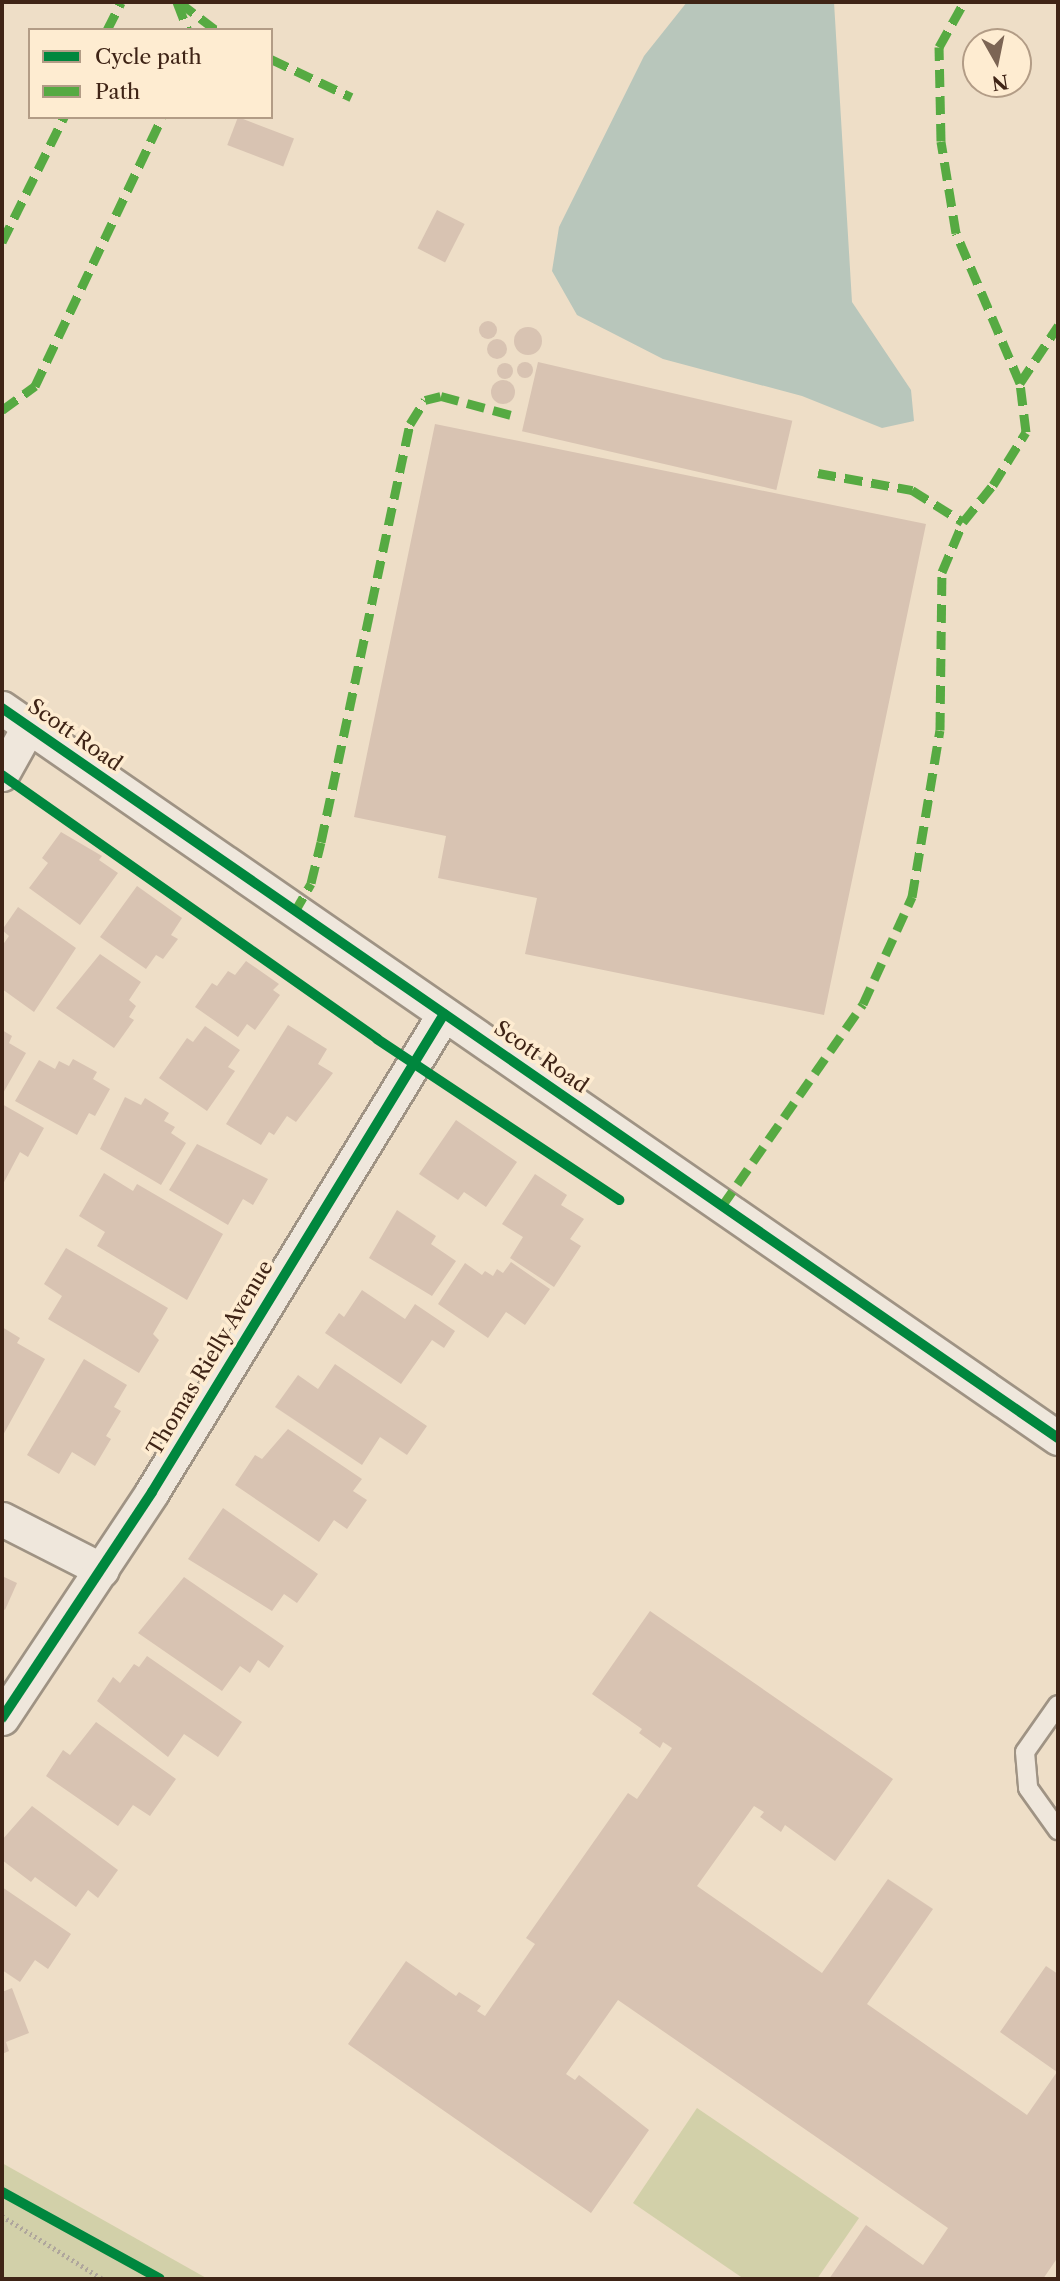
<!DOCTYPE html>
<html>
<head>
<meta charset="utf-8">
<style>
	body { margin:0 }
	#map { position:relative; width:1060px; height:2281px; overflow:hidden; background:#eedec7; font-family:"Libre Caslon Text",serif }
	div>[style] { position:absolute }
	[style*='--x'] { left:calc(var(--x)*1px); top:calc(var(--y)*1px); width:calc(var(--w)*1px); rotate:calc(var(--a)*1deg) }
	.green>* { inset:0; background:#d2d0a9 }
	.water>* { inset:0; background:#b8c6bb }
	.building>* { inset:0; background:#d8c3b2; transform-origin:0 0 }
	.round { border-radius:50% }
	.path>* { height:4.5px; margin-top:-2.25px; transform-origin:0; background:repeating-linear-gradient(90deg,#afa69c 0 2px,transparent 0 5.5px) }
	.roads { filter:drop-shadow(2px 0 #9f9384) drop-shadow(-2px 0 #9f9384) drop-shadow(0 2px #9f9384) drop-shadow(0 -2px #9f9384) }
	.service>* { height:18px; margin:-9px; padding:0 9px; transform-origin:9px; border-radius:9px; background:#efe7dc }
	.minor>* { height:33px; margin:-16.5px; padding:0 16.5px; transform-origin:16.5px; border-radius:16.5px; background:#efe7dc }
	.quiet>* { height:9px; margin-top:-4.5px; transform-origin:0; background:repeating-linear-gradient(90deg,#56aa42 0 18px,transparent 0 27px) }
	.cycleway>* { height:10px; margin:-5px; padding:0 5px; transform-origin:5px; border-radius:5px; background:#00873e }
	span { translate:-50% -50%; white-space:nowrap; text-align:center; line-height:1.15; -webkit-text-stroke:7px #feecd1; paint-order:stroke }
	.street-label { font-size:21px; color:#3f2416 }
	.frame { position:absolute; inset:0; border:4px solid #3f2416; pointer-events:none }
	.legend { position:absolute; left:28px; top:28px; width:245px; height:91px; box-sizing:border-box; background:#feecd1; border:2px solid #b29c86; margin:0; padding:9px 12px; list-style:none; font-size:21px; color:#3f2416 }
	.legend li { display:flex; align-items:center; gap:14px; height:35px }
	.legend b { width:35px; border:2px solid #b29c86 }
	.north { position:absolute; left:962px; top:28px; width:70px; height:70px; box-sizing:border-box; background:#feecd1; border:2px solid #b29c86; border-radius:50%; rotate:171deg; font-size:19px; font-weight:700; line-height:28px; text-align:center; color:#3f2416 }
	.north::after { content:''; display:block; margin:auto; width:24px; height:32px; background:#7c6554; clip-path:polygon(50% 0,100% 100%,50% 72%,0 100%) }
</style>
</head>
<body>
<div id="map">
	<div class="green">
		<div style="clip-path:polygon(697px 2108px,859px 2218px,817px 2279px,744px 2279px,633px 2203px)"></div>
		<div style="clip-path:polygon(2px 2163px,208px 2279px,2px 2279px)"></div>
	</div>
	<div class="water">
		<div style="clip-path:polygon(687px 2px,834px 2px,852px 302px,911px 390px,914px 421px,882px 428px,802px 396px,663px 359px,577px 315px,552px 271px,559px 227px,644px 56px)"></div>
	</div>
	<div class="building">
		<div style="left:238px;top:117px;width:60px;height:30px;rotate:21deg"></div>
		<div style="left:437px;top:210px;width:31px;height:43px;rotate:27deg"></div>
		<div class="round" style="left:479px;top:321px;width:18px;height:18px"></div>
		<div class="round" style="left:514px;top:327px;width:28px;height:28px"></div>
		<div class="round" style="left:487px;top:339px;width:20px;height:20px"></div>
		<div class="round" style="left:517px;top:362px;width:16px;height:16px"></div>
		<div style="left:538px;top:362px;width:261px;height:71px;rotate:13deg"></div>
		<div class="round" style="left:497px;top:363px;width:16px;height:16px"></div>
		<div class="round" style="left:491px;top:380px;width:24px;height:24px"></div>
		<div style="clip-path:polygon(435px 424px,926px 524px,824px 1015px,525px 954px,537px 898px,438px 878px,446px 836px,354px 817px)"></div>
		<div style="clip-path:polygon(61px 832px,102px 856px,99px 860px,118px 873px,80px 925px,29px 888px,48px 863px,42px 858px)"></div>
		<div style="clip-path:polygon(137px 886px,182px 918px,171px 935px,178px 939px,163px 959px,156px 955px,146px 969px,100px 937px)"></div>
		<div style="clip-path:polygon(18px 907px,76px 948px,34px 1012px,2px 989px,2px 946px,9px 936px,2px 930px)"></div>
		<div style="clip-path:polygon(100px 954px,141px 982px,129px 1000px,136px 1006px,129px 1017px,134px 1020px,114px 1048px,56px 1008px)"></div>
		<div style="clip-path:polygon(246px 961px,279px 984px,273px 990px,280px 995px,255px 1030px,247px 1024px,238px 1037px,195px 1007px,212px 983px,217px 986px,228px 971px,235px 975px)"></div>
		<div style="clip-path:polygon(288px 1025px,327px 1049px,318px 1064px,333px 1073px,296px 1122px,287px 1116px,274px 1135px,269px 1132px,261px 1145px,226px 1124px)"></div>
		<div style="clip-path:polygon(205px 1026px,240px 1050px,228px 1067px,235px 1071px,207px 1111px,159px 1078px,187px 1038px,193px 1042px)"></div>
		<div style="clip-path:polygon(2px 1030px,12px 1036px,9px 1043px,26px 1053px,2px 1095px)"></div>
		<div style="clip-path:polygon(73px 1059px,97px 1072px,93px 1079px,110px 1089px,95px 1116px,89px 1113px,77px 1135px,15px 1101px,39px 1060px,55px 1069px,59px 1061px,69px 1066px)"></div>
		<div style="clip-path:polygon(125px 1097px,141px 1105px,145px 1098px,169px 1113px,164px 1121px,175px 1127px,171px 1133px,186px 1143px,161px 1185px,100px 1149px)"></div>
		<div style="clip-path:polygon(2px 1104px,44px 1128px,28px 1157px,20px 1152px,2px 1186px)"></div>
		<div style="clip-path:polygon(456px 1120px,517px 1162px,486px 1207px,464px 1192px,458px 1200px,419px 1174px)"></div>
		<div style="clip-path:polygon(197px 1144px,268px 1179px,253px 1205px,243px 1199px,228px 1225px,169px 1190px)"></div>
		<div style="clip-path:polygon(104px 1173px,133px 1191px,137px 1184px,223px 1234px,187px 1300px,97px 1246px,105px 1232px,79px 1216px)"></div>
		<div style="clip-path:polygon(535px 1174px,567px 1195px,561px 1205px,584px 1219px,570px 1239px,581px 1246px,554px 1287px,510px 1258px,523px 1237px,502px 1224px)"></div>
		<div style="clip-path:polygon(397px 1210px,436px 1236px,431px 1244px,456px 1261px,432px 1296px,369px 1258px)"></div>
		<div style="clip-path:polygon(66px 1248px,168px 1308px,153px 1334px,159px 1340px,139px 1373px,48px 1319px,62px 1296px,44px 1284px)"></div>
		<div style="clip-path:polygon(511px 1262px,550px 1289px,525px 1325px,506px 1312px,488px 1338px,438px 1304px,465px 1263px,482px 1275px,485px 1271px,493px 1276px,497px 1269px,503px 1273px)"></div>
		<div style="clip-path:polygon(362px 1290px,405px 1319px,415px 1304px,455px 1331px,444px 1348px,432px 1340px,401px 1384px,325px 1333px,339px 1313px,344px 1317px)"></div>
		<div style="clip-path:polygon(2px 1327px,20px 1338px,17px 1343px,45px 1359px,2px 1437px)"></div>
		<div style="clip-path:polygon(84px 1359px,127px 1385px,114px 1407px,121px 1411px,106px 1436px,111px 1439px,95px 1466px,72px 1452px,59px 1474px,27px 1455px)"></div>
		<div style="clip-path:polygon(335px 1364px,427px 1426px,407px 1455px,380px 1437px,362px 1465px,275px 1407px,298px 1375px,318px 1389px)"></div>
		<div style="clip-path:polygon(288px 1429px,362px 1479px,353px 1491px,367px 1500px,347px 1529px,334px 1520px,319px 1542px,235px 1485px,255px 1455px,262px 1459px)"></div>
		<div style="clip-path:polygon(223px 1508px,318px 1574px,297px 1603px,284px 1594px,272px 1611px,188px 1559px)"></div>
		<div style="clip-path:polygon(2px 1576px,17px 1583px,5px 1610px,2px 1608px)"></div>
		<div style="clip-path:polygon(184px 1577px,284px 1646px,269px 1668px,258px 1660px,250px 1673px,240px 1666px,222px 1691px,138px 1633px)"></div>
		<div style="clip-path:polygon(650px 1611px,893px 1779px,835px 1861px,785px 1825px,781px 1832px,760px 1817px,764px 1812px,754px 1806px,697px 1886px,822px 1973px,888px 1879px,933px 1909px,867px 2004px,1027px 2115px,1057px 2072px,1000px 2032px,1046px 1966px,1058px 1974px,1058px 2257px,1043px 2279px,829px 2279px,866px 2225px,923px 2265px,948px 2228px,618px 2000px,566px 2074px,575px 2080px,579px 2075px,649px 2130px,591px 2213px,348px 2044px,406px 1961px,456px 1996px,459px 1992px,481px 2006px,477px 2011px,485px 2016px,535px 1944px,526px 1938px,628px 1793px,637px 1799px,672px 1748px,663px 1742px,660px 1748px,639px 1733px,642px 1729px,592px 1694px)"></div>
		<div style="clip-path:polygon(147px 1656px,242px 1722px,218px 1757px,184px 1734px,168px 1757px,97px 1701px,113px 1677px,120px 1683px,134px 1664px,139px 1667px)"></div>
		<div style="clip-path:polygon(96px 1722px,176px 1779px,150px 1816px,133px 1805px,118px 1826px,46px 1776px,63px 1750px,70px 1755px)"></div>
		<div style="clip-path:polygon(32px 1806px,118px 1870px,98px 1898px,88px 1890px,76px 1907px,35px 1877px,31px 1882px,2px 1860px,2px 1840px)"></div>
		<div style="clip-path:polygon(2px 1887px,71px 1934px,48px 1969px,35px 1960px,20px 1982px,2px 1970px)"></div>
		<div style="clip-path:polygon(12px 1988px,29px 2033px,6px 2042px,9px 2051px,2px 2054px,2px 1992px)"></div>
	</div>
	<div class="path">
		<div style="--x:2;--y:2216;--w:119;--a:32"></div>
	</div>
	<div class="roads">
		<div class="service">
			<div style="--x:1058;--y:1705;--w:57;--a:125.1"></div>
			<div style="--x:1025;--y:1752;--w:36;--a:85"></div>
			<div style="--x:1028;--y:1788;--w:52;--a:54.5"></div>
		</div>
		<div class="minor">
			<div style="--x:2;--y:708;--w:1284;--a:34.66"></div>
			<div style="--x:2;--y:774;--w:57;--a:-60.8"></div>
			<div style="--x:2;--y:1519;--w:112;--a:27"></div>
			<div style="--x:2;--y:1718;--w:271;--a:-56.4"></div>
			<div style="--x:152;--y:1492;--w:560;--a:-58.58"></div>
		</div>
	</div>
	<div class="quiet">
		<div style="--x:177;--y:2;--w:30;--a:69"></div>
		<div style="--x:179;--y:2;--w:46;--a:37.1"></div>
		<div style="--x:107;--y:30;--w:31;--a:-63"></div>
		<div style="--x:271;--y:59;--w:89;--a:25.4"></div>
		<div style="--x:2;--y:242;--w:140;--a:-63.6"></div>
		<div style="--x:1020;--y:383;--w:69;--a:-56.3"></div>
		<div style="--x:2;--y:410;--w:41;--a:-36"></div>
		<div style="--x:35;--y:386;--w:297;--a:-64.7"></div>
		<div style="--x:818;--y:473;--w:96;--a:10.3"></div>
		<div style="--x:912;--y:490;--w:60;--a:32.1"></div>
		<div style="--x:294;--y:913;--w:34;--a:-60"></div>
		<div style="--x:311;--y:883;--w:42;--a:-76.3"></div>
		<div style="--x:321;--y:842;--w:427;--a:-78"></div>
		<div style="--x:410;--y:424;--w:28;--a:-58"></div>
		<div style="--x:425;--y:400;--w:16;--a:-14"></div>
		<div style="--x:441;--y:396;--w:77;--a:15.1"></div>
		<div style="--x:722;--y:1206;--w:246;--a:-55.1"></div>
		<div style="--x:863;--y:1004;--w:118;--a:-65.4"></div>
		<div style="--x:912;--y:897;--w:169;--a:-80.5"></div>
		<div style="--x:940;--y:730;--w:158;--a:-89.3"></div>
		<div style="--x:942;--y:572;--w:54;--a:-67.2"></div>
		<div style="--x:963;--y:522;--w:48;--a:-51"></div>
		<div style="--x:993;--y:485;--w:62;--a:-58.1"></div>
		<div style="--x:1026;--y:432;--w:49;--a:-97"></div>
		<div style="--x:1020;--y:383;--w:163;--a:-113.1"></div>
		<div style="--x:956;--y:233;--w:93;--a:-99.3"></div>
		<div style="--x:941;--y:141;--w:94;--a:-91.2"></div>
		<div style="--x:939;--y:47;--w:51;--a:-60.9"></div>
	</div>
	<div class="cycleway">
		<div style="--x:2;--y:708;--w:1284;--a:34.66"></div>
		<div style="--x:2;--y:775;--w:459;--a:35.1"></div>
		<div style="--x:377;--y:1039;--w:291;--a:33.6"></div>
		<div style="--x:2;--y:1718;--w:271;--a:-56.4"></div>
		<div style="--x:152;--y:1492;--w:560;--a:-58.58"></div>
		<div style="--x:2;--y:2192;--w:180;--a:28.8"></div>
	</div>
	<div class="street-label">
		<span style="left:75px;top:735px;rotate:35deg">Scott Road</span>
		<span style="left:541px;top:1057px;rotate:35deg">Scott Road</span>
		<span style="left:210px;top:1358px;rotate:-59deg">Thomas Rielly Avenue</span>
	</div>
	<div class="frame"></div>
	<ul class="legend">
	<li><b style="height:9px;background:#00873e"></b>Cycle path</li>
	<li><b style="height:9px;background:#56aa42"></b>Path</li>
	</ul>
	<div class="north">N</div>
</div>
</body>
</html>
